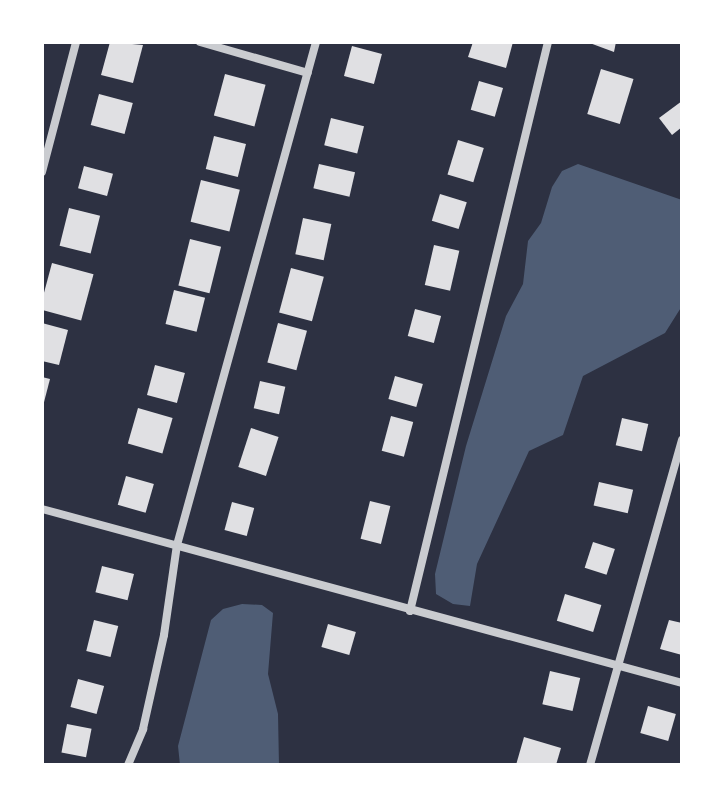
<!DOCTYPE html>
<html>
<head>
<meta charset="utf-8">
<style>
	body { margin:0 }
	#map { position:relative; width:724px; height:807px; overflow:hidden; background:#2d3142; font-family:"Noto Serif",serif }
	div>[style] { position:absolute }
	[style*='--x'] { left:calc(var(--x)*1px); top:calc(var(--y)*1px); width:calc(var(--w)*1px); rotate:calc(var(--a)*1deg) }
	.water>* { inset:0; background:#4f5d75 }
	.building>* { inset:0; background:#e0e0e3; transform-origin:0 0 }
	.minor>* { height:8px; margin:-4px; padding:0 4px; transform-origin:4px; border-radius:4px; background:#caccd0 }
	span { translate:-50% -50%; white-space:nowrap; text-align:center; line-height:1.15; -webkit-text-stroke:8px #fff; paint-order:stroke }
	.frame { position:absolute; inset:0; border:44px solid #fff; pointer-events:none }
</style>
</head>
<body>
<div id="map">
	<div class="water">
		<div style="clip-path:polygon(578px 164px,682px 200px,682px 306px,665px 333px,583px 376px,563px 435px,529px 451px,477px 564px,470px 606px,453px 604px,436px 594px,435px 574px,466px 446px,506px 316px,523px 284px,528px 241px,541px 223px,552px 187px,562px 171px)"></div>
		<div style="clip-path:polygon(242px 604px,262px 605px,273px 613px,268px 674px,278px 714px,279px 765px,180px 765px,178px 746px,211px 620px,223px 609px)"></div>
	</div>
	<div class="building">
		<div style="clip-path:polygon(110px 42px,143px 45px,133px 83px,101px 75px)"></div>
		<div style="clip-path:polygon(473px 42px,513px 42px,506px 68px,468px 57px)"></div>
		<div style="clip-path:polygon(587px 42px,616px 42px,614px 52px)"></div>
		<div style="left:352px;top:46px;width:31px;height:31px;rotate:15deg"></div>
		<div style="left:601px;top:69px;width:34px;height:47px;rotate:17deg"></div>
		<div style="left:225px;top:74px;width:42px;height:43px;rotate:15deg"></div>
		<div style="left:479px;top:81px;width:25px;height:30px;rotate:16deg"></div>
		<div style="left:99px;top:94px;width:35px;height:32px;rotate:15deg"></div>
		<div style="clip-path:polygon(682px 101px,682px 127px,672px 135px,659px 118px)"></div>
		<div style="left:331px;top:118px;width:34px;height:28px;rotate:14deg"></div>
		<div style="left:214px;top:136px;width:33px;height:34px;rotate:14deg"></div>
		<div style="left:458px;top:140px;width:27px;height:36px;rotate:17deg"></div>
		<div style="left:319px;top:164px;width:37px;height:25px;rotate:13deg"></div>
		<div style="left:84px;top:166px;width:30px;height:23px;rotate:15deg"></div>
		<div style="left:201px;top:180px;width:40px;height:43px;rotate:14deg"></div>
		<div style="left:440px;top:194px;width:28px;height:28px;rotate:17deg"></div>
		<div style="left:69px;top:208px;width:32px;height:39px;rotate:14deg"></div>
		<div style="left:303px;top:218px;width:29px;height:37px;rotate:12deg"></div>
		<div style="left:190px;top:239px;width:32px;height:48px;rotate:14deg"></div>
		<div style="left:434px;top:245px;width:26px;height:41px;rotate:13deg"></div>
		<div style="left:52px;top:263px;width:43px;height:48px;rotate:15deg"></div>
		<div style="left:291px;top:268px;width:34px;height:46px;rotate:15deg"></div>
		<div style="left:174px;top:290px;width:32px;height:35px;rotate:14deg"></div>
		<div style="left:415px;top:309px;width:27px;height:28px;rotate:15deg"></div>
		<div style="clip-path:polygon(42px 323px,68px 330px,59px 365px,42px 361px)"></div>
		<div style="left:278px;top:323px;width:30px;height:41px;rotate:15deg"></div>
		<div style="left:155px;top:365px;width:31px;height:31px;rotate:15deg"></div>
		<div style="left:395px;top:376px;width:29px;height:24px;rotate:16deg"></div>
		<div style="clip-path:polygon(42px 377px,50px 379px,43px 406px,42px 406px)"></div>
		<div style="left:260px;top:381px;width:26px;height:28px;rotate:13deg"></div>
		<div style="left:138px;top:408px;width:36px;height:37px;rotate:16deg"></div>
		<div style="left:391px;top:416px;width:23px;height:36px;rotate:15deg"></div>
		<div style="left:622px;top:418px;width:27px;height:28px;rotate:13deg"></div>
		<div style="left:251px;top:428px;width:29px;height:41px;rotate:18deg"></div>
		<div style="left:126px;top:476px;width:29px;height:30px;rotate:16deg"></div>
		<div style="left:599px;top:482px;width:35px;height:24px;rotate:13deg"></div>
		<div style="left:370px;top:501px;width:21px;height:39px;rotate:14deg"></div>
		<div style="left:232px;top:502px;width:23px;height:29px;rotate:15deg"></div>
		<div style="left:593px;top:542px;width:23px;height:27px;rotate:18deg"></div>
		<div style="left:102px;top:566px;width:33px;height:27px;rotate:14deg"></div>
		<div style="left:565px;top:594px;width:38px;height:28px;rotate:17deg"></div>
		<div style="left:94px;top:620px;width:25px;height:32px;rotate:14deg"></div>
		<div style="clip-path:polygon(669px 620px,682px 623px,682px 655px,660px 649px)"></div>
		<div style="left:328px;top:624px;width:29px;height:24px;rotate:16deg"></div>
		<div style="left:550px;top:671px;width:31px;height:34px;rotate:13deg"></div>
		<div style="left:78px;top:679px;width:27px;height:29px;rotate:15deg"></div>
		<div style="left:648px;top:706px;width:29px;height:28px;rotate:16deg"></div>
		<div style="left:67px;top:724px;width:25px;height:29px;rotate:11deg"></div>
		<div style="clip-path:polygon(524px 737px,561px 748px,556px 765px,516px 765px)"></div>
	</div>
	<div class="minor">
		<div style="--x:200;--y:42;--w:112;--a:16"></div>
		<div style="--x:42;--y:172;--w:134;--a:-75.3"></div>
		<div style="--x:42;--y:509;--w:663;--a:15.21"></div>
		<div style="--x:410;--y:611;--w:585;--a:-76.37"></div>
		<div style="--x:128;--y:765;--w:39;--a:-67"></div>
		<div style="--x:143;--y:729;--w:96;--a:-77.4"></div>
		<div style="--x:164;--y:635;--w:91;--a:-81.8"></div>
		<div style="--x:177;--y:545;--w:522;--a:-74.55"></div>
		<div style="--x:590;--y:765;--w:338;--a:-74.2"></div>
	</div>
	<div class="frame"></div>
</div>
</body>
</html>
